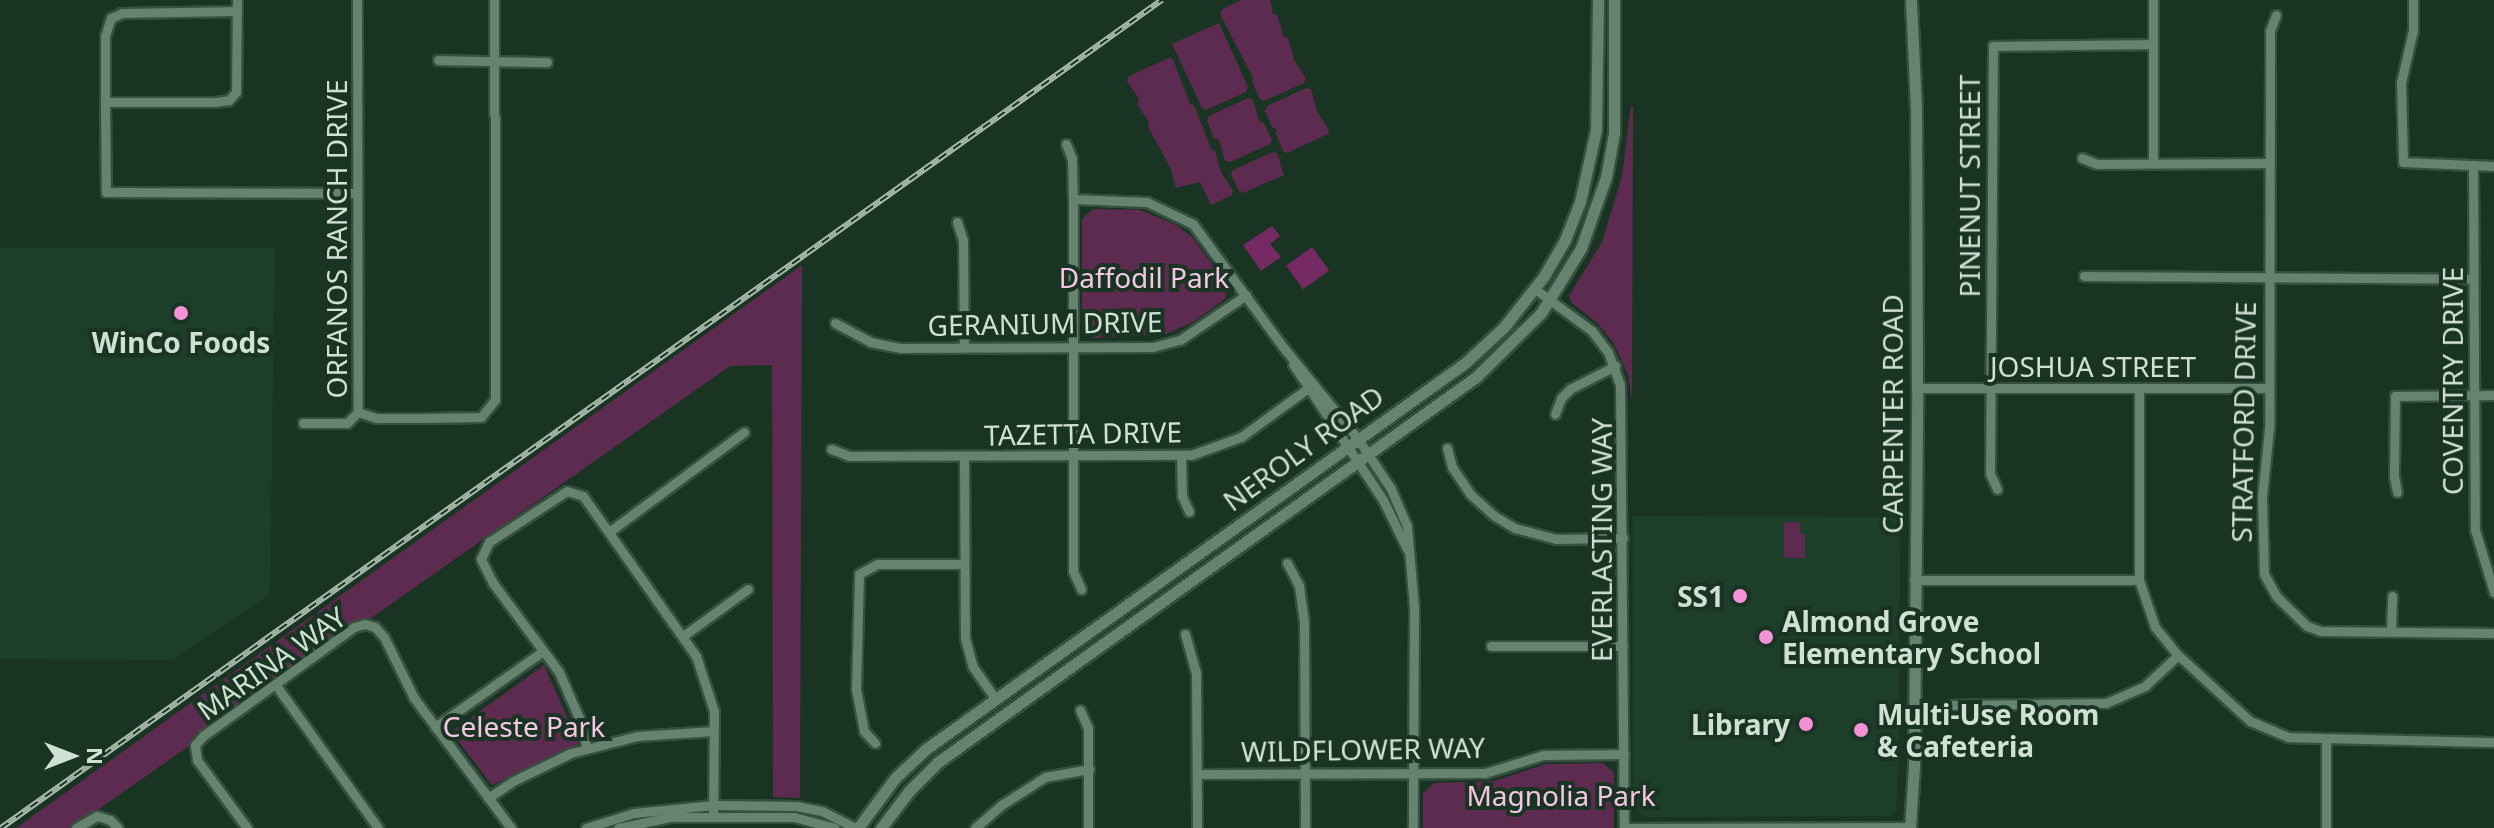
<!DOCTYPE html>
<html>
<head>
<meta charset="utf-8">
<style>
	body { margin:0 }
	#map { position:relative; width:2494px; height:828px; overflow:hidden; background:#193422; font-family:"Noto Sans",sans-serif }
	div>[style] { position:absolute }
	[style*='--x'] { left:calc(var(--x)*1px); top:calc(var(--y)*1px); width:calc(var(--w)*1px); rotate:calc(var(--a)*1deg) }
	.built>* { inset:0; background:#1d3f29 }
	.green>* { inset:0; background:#5d2b4f }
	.water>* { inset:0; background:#762a63; transform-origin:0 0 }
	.roads { filter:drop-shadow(2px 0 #374f3f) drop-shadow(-2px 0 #374f3f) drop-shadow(0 2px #374f3f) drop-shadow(0 -2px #374f3f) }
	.minor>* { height:9px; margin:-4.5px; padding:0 4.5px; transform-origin:4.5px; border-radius:4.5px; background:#65836e }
	.tertiary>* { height:11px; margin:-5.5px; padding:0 5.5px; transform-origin:5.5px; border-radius:5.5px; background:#65836e }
	.rail>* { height:6px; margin-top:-3px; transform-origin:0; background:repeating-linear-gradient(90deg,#193422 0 9px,#a8bbad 0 18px); box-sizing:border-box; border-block:2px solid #a8bbad }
	.dots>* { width:22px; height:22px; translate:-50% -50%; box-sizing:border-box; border:4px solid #193422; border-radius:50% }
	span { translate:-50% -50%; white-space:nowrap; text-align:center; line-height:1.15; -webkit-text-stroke:8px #193422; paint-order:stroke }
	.street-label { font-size:28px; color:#cfe0d4 }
	.park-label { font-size:28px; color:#f3c6e4 }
	.poi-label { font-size:28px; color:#cfe0d4; font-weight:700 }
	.right { translate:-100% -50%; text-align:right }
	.left { translate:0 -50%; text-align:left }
	.north { position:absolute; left:32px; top:716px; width:80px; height:80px; -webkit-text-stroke:6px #193422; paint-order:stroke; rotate:90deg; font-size:22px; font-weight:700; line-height:32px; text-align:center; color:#cfe0d4 }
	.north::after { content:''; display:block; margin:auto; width:28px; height:36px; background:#cfe0d4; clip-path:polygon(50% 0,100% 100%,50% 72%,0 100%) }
</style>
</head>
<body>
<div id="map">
	<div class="built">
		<div style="clip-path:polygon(0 248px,275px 248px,270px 594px,173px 660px,0 659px)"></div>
		<div style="clip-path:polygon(1633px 516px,1900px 517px,1899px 757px,1896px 810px,1890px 816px,1644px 817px,1633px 807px)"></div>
	</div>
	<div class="green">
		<div style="clip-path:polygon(1241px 0,1270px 0,1273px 14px,1277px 15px,1284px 37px,1288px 38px,1294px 60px,1306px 78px,1304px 83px,1264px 101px,1260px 99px,1252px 82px,1253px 78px,1220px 14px,1222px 9px)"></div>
		<div style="clip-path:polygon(1219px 23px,1248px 87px,1246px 92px,1206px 110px,1202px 108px,1172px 44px)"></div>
		<div style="clip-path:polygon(1169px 58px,1173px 59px,1190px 104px,1194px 105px,1211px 149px,1215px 151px,1221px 172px,1233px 191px,1232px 195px,1211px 205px,1200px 182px,1176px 188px,1170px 167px,1148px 127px,1149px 122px,1137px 104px,1139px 99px,1127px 81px,1129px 76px)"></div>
		<div style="clip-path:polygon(1306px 88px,1311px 89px,1317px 111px,1329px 130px,1328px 134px,1287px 153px,1283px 151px,1276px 134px,1277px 130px,1272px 127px,1265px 111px,1267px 106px)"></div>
		<div style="clip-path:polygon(1248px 98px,1253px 100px,1259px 121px,1264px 123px,1272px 140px,1270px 144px,1230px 162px,1225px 161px,1219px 140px,1214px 138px,1207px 121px,1209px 116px)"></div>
		<div style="clip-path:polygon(1631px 106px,1633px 106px,1632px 401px,1628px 374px,1613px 342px,1597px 323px,1572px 303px,1569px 296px,1602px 242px,1622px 176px)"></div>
		<div style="clip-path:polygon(1273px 152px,1277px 153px,1284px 175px,1243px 193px,1239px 191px,1231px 175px,1233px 170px)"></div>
		<div style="clip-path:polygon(1093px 209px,1140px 210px,1176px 225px,1192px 237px,1227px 284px,1225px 299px,1193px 322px,1166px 334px,1093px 338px,1082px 327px,1082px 219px)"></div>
		<div style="clip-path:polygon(802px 265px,800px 798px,773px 797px,772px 365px,730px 366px,72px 828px,16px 828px)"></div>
		<div style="clip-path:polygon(1784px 522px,1800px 522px,1800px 534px,1805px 534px,1805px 558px,1784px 558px)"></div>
		<div style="clip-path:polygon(544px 665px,579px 744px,492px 785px,451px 732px)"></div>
		<div style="clip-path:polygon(1603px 763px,1614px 773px,1614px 828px,1423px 828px,1423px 793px,1434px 783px,1495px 781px,1545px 764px)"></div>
	</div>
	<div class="water">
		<div style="clip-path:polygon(1272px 226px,1280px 236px,1270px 244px,1281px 257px,1261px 271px,1243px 245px)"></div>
		<div style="left:1312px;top:247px;width:29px;height:32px;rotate:54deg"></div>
	</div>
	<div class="roads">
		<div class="minor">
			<div style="--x:237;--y:0;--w:92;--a:90.6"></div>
			<div style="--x:236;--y:92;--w:11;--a:131"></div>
			<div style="--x:229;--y:100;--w:15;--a:172"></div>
			<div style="--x:214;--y:102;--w:109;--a:180"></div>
			<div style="--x:105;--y:102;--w:90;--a:89.4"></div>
			<div style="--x:106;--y:192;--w:251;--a:0.2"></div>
			<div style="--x:357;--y:0;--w:412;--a:89.9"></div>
			<div style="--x:358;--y:412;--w:20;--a:18"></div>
			<div style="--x:377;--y:418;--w:46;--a:0"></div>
			<div style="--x:423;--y:418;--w:58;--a:-1"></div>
			<div style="--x:481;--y:417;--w:22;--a:-51"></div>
			<div style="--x:495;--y:400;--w:400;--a:-90.1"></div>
			<div style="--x:2413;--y:0;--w:30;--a:90"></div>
			<div style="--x:2413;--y:30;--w:54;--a:102.8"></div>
			<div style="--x:2401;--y:83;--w:79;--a:88.5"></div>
			<div style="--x:2403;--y:162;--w:91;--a:2.5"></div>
			<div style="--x:2276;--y:15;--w:17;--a:111"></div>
			<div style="--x:2270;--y:31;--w:398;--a:90.1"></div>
			<div style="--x:2269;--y:429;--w:68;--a:95.9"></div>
			<div style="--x:2262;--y:497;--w:77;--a:88.5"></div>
			<div style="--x:2264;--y:574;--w:26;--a:61"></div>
			<div style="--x:2277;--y:597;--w:42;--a:44"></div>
			<div style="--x:2307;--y:626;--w:15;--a:20"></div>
			<div style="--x:2321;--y:631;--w:173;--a:0.7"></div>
			<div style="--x:438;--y:60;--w:109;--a:1.1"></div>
			<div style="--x:105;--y:102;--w:66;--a:-90"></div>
			<div style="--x:105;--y:36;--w:19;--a:-72"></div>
			<div style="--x:111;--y:18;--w:12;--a:-24"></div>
			<div style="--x:122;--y:13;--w:115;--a:-1"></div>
			<div style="--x:1066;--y:144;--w:16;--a:68"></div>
			<div style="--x:1072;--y:159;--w:40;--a:88.6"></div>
			<div style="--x:1073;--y:199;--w:372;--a:90"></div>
			<div style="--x:1073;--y:571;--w:20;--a:66"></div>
			<div style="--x:2082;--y:158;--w:16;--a:22"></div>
			<div style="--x:2097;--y:164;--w:172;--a:-0.3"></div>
			<div style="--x:2153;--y:163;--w:163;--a:-90"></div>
			<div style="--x:2473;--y:165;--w:365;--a:89.7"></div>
			<div style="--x:2475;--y:530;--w:65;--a:73"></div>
			<div style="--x:1073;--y:199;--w:74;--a:2.3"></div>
			<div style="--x:1147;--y:202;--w:51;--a:25.6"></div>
			<div style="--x:1193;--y:224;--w:157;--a:53.8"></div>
			<div style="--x:957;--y:222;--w:19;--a:72"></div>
			<div style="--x:963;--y:240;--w:107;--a:89.5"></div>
			<div style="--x:2084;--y:276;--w:389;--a:0.4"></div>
			<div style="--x:1535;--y:289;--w:71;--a:36.4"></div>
			<div style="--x:1592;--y:331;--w:26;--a:53"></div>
			<div style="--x:1608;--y:352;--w:35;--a:70"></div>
			<div style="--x:1620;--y:385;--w:443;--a:89.5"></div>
			<div style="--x:835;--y:323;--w:40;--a:28"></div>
			<div style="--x:870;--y:342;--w:32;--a:11"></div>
			<div style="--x:901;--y:348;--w:252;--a:-0.2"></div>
			<div style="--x:1153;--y:347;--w:28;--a:-15"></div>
			<div style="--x:1180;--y:340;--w:80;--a:-34.3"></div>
			<div style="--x:1283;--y:347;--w:119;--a:50.8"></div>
			<div style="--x:1358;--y:439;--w:60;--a:56.6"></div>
			<div style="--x:1391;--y:489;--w:40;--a:66.6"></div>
			<div style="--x:1407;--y:526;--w:82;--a:85.1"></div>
			<div style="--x:1414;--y:608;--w:220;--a:90.3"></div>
			<div style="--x:1293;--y:364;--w:163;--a:56.5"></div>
			<div style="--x:1383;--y:500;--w:55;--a:63.9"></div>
			<div style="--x:1917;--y:388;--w:352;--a:0"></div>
			<div style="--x:2139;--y:388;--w:192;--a:90"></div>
			<div style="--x:2139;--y:580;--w:50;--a:71.2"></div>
			<div style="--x:2155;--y:627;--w:36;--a:51"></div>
			<div style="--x:2178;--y:655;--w:98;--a:42.5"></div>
			<div style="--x:2250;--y:721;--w:41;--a:22.8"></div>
			<div style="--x:2288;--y:737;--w:206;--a:1.4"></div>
			<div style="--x:1555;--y:414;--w:17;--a:-69"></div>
			<div style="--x:1561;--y:398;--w:13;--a:-45"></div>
			<div style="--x:1570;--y:389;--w:51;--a:-27.1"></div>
			<div style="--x:303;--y:423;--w:44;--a:0"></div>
			<div style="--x:347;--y:423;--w:16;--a:-45"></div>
			<div style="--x:1447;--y:448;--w:20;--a:75"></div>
			<div style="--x:1452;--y:467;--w:32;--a:56"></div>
			<div style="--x:1470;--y:494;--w:31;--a:42"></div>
			<div style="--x:1493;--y:515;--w:26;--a:31"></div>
			<div style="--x:1515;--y:528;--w:42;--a:15"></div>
			<div style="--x:1556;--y:539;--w:67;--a:-0.9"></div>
			<div style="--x:831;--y:449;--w:19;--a:21"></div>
			<div style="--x:849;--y:456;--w:342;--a:-0.2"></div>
			<div style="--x:1191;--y:455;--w:53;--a:-19.8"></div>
			<div style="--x:1241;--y:437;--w:87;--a:-36.1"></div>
			<div style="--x:1181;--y:456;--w:40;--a:88.6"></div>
			<div style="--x:1182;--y:496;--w:17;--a:66"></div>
			<div style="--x:964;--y:457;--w:181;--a:89.7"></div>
			<div style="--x:965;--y:638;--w:30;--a:75"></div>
			<div style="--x:973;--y:667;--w:39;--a:55"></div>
			<div style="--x:1997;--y:489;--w:17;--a:-114"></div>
			<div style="--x:1990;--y:473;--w:427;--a:-89.6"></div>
			<div style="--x:1993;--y:46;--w:160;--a:-0.7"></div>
			<div style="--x:2397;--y:492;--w:16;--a:-101"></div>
			<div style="--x:2394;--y:476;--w:80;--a:-89.3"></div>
			<div style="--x:2395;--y:396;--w:99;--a:-0.6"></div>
			<div style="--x:609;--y:532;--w:168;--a:-36.5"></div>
			<div style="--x:1287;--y:563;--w:26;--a:62"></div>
			<div style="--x:1299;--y:586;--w:36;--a:82"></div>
			<div style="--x:1304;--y:622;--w:206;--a:89.7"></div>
			<div style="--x:1914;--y:580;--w:225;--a:0"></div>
			<div style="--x:2391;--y:632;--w:36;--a:-88"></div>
			<div style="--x:1185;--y:634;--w:41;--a:74.2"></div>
			<div style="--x:1196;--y:673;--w:155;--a:89.6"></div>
			<div style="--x:683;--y:636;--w:80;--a:-35.9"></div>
			<div style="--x:1491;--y:646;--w:132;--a:0"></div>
			<div style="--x:275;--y:684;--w:177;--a:54.4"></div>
			<div style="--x:1950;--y:705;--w:156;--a:-0.7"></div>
			<div style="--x:2106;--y:703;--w:43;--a:-23.6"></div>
			<div style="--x:2145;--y:686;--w:45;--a:-43.2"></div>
			<div style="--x:1080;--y:710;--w:20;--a:66"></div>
			<div style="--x:1088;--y:728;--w:100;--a:90"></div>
			<div style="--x:435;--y:727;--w:132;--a:-35.1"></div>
			<div style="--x:875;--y:743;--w:16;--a:-133"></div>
			<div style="--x:864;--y:731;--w:43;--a:-100.8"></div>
			<div style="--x:856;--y:689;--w:115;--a:-88.5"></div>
			<div style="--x:859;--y:574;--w:21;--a:-29"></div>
			<div style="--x:877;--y:564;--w:87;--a:0"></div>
			<div style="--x:587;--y:749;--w:32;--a:-104"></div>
			<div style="--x:579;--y:718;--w:50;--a:-113.5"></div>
			<div style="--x:559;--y:672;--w:111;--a:-126.6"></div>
			<div style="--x:493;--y:583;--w:27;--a:-117"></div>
			<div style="--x:481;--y:559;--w:19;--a:-65"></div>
			<div style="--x:489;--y:542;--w:93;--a:-33.2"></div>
			<div style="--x:567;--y:491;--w:17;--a:17"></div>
			<div style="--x:583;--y:496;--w:196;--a:54.8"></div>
			<div style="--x:696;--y:656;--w:58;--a:71.9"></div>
			<div style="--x:714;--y:711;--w:106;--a:90.5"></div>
			<div style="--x:1197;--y:774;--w:288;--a:-0.2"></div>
			<div style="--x:1485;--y:773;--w:61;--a:-17.2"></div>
			<div style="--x:1543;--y:755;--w:81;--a:-0.7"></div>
			<div style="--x:488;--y:798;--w:30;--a:-34"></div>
			<div style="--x:513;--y:781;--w:64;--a:-25.8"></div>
			<div style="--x:571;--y:753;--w:68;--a:-14.4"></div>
			<div style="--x:637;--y:736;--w:77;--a:-3.7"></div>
			<div style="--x:76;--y:828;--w:24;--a:-30"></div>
			<div style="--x:97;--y:816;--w:14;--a:17"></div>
			<div style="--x:110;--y:820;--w:11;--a:45"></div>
			<div style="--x:247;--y:828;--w:84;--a:-126.3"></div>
			<div style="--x:197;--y:760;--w:15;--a:-98"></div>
			<div style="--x:195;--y:745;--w:12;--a:-48"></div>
			<div style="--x:203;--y:736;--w:186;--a:-35.8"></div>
			<div style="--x:354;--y:627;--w:11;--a:-15"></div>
			<div style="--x:365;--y:624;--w:10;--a:17"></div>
			<div style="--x:375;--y:627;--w:13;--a:48"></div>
			<div style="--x:384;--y:637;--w:68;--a:63.8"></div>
			<div style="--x:414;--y:698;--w:162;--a:53.3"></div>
			<div style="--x:586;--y:828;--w:50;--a:-17.4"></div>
			<div style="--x:634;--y:813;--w:80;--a:-5.7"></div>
			<div style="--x:714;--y:805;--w:82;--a:0.7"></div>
			<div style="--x:796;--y:806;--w:26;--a:11"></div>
			<div style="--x:822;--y:811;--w:38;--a:27"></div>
			<div style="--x:618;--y:828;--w:53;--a:-11.9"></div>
			<div style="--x:670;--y:817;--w:124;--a:0"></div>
			<div style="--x:794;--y:817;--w:42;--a:15"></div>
			<div style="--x:975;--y:828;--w:37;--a:-41"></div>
			<div style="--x:1003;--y:804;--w:50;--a:-32.7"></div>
			<div style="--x:1045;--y:777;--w:45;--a:-10.3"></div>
			<div style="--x:1624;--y:828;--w:286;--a:-0.2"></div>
			<div style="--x:2326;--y:828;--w:87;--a:-90"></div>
		</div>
		<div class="tertiary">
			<div style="--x:858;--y:828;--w:62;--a:-53.5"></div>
			<div style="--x:895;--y:778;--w:42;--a:-43.1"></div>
			<div style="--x:926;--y:749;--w:663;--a:-35.61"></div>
			<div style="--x:1465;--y:363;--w:53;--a:-42.7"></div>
			<div style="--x:1504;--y:327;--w:65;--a:-51.9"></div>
			<div style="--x:1544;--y:276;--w:42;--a:-59.7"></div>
			<div style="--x:1565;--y:240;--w:41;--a:-68.5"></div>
			<div style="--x:1580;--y:202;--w:74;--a:-77.5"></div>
			<div style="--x:1596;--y:130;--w:130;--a:-89.1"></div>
			<div style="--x:881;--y:828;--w:46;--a:-52.9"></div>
			<div style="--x:909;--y:791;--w:41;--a:-45"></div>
			<div style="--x:938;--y:762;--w:662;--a:-35.59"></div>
			<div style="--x:1476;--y:377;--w:91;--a:-44.6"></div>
			<div style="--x:1541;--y:313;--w:76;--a:-58.4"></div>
			<div style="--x:1581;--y:248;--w:75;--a:-70.6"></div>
			<div style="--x:1606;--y:177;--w:45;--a:-79.7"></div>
			<div style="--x:1614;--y:133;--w:133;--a:-90"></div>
			<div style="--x:1910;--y:828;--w:62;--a:-86.3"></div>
			<div style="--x:1914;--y:766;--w:378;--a:-89.5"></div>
			<div style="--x:1917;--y:388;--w:280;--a:-90.2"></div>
			<div style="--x:1916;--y:108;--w:108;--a:-92.7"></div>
		</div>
	</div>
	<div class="rail">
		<div style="--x:1;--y:828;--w:1426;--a:-35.5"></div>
	</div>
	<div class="dots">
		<div style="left:181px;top:313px;background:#f391d6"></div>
		<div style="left:1740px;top:596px;background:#f391d6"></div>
		<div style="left:1766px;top:637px;background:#f391d6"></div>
		<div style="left:1806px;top:724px;background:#f391d6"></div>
		<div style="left:1861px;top:730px;background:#f391d6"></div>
	</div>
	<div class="street-label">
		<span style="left:1969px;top:186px;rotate:-90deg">PINENUT STREET</span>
		<span style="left:336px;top:239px;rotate:-90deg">ORFANOS RANCH DRIVE</span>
		<span style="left:1045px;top:323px;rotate:-1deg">GERANIUM DRIVE</span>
		<span style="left:2093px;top:366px">JOSHUA STREET</span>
		<span style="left:2452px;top:381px;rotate:-90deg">COVENTRY DRIVE</span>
		<span style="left:1892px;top:414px;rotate:-90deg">CARPENTER ROAD</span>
		<span style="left:2243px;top:422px;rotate:-89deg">STRATFORD DRIVE</span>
		<span style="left:1083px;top:433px;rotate:-1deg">TAZETTA DRIVE</span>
		<span style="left:1303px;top:448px;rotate:-36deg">NEROLY ROAD</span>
		<span style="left:1601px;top:540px;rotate:-90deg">EVERLASTING WAY</span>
		<span style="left:271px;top:663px;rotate:-35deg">MARINA WAY</span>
		<span style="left:1363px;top:749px;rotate:-1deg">WILDFLOWER WAY</span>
	</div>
	<div class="park-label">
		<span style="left:1144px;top:277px">Daffodil Park</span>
		<span style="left:524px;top:726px">Celeste Park</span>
		<span style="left:1561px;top:795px">Magnolia Park</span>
	</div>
	<div class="poi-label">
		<span style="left:181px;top:342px">WinCo Foods</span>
		<span class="right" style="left:1724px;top:596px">SS1</span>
		<span class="left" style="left:1782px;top:637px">Almond Grove<br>Elementary School</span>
		<span class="left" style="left:1877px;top:730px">Multi-Use Room<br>&amp; Cafeteria</span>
		<span class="right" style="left:1790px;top:724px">Library</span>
	</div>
	<div class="north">N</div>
</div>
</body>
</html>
